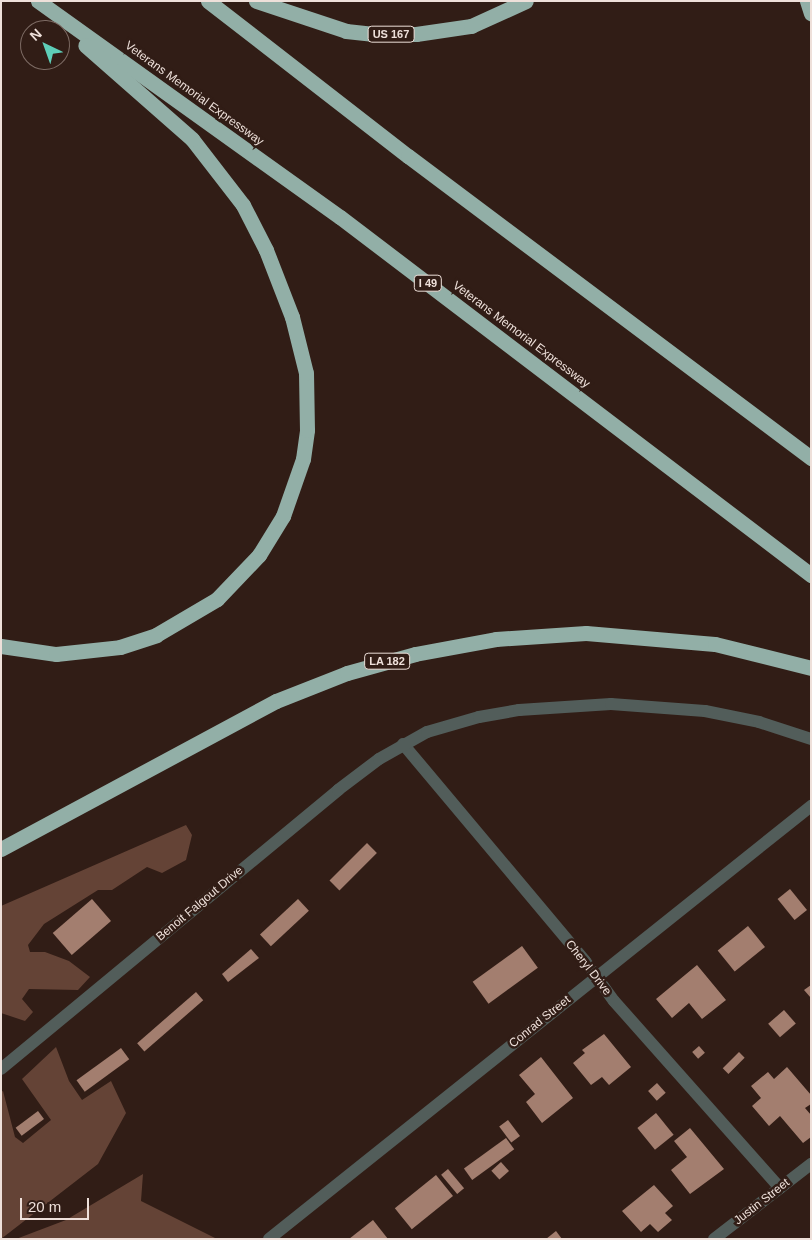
<!DOCTYPE html>
<html>
<head>
<meta charset="utf-8">
<style>
	body { margin:0 }
	#map { position:relative; width:812px; height:1240px; overflow:hidden; background:#311d16; font-family:Arial,sans-serif }
	div>[style] { position:absolute }
	[style*='--x'] { left:calc(var(--x)*1px); top:calc(var(--y)*1px); width:calc(var(--w)*1px); rotate:calc(var(--a)*1deg) }
	.forest>* { inset:0; background:#644336 }
	.building>* { inset:0; background:#a37e6f; transform-origin:0 0 }
	.minor>* { height:12px; margin:-6px; padding:0 6px; transform-origin:6px; border-radius:6px; background:#525d5a }
	.highway>* { height:15px; margin:-7.5px; padding:0 7.5px; transform-origin:7.5px; border-radius:7.5px; background:#92afa7 }
	span { translate:-50% -50%; white-space:nowrap; text-align:center; line-height:1.15; -webkit-text-stroke:5px #311d16; paint-order:stroke }
	.shield-label span { padding:1px 4px; background:#311d16; border:1px solid; border-radius:4px; -webkit-text-stroke-width:0 }
	.shield-label { font-size:11px; color:#eee0da; font-weight:700 }
	.street-label { font-size:12px; color:#eee0da }
	.frame { position:absolute; inset:0; border:2px solid #eee0da; pointer-events:none }
	.north { position:absolute; left:20px; top:20px; width:50px; height:50px; box-sizing:border-box; background:#311d16; border:1px solid #7d6b64; border-radius:50%; rotate:318deg; font-size:14px; font-weight:700; line-height:20px; text-align:center; color:#eee0da }
	.north::after { content:''; display:block; margin:auto; width:18px; height:22px; background:#5eceb8; clip-path:polygon(50% 0,100% 100%,50% 72%,0 100%) }
	.scale { position:absolute; left:20px; top:1198px; width:69px; height:22px; box-sizing:border-box; border:2px solid #eee0da; border-top:0; padding-left:6px; font-size:15px; line-height:18px; white-space:nowrap; color:#eee0da; -webkit-text-stroke:4px #311d16; paint-order:stroke }
</style>
</head>
<body>
<div id="map">
	<div class="forest">
		<div style="clip-path:polygon(186px 825px,192px 835px,186px 860px,162px 873px,147px 867px,112px 890px,98px 890px,44px 924px,28px 945px,30px 952px,45px 952px,69px 961px,90px 977px,78px 990px,29px 989px,22px 999px,33px 1012px,25px 1021px,1px 1013px,1px 906px)"></div>
		<div style="clip-path:polygon(56px 1047px,69px 1081px,82px 1100px,111px 1081px,126px 1113px,98px 1164px,1px 1239px,1px 1092px,3px 1091px,15px 1137px,23px 1143px,51px 1120px,22px 1079px)"></div>
		<div style="clip-path:polygon(143px 1174px,141px 1201px,217px 1239px,16px 1239px,66px 1220px)"></div>
	</div>
	<div class="building">
		<div style="left:367px;top:843px;width:14px;height:53px;rotate:45deg"></div>
		<div style="left:790px;top:889px;width:27px;height:16px;rotate:51deg"></div>
		<div style="left:92px;top:899px;width:29px;height:52px;rotate:49deg"></div>
		<div style="left:298px;top:899px;width:16px;height:52px;rotate:47deg"></div>
		<div style="left:748px;top:926px;width:27px;height:39px;rotate:51deg"></div>
		<div style="left:522px;top:946px;width:27px;height:61px;rotate:54deg"></div>
		<div style="clip-path:polygon(251px 949px,259px 958px,228px 982px,222px 974px)"></div>
		<div style="clip-path:polygon(697px 965px,726px 1000px,702px 1019px,689px 1003px,672px 1018px,656px 999px)"></div>
		<div style="clip-path:polygon(811px 985px,811px 998px,804px 990px)"></div>
		<div style="left:196px;top:992px;width:11px;height:78px;rotate:49deg"></div>
		<div style="left:784px;top:1010px;width:18px;height:21px;rotate:49deg"></div>
		<div style="clip-path:polygon(604px 1034px,631px 1067px,609px 1085px,602px 1077px,591px 1085px,573px 1063px,585px 1053px,582px 1050px)"></div>
		<div style="left:699px;top:1046px;width:9px;height:9px;rotate:49deg"></div>
		<div style="left:121px;top:1048px;width:14px;height:55px;rotate:54deg"></div>
		<div style="left:739px;top:1052px;width:8px;height:23px;rotate:45deg"></div>
		<div style="clip-path:polygon(541px 1057px,573px 1098px,542px 1123px,526px 1102px,535px 1094px,519px 1075px)"></div>
		<div style="clip-path:polygon(787px 1067px,811px 1095px,811px 1104px,805px 1108px,811px 1115px,811px 1137px,803px 1143px,780px 1116px,769px 1126px,752px 1106px,761px 1098px,751px 1086px,768px 1072px,774px 1079px)"></div>
		<div style="left:657px;top:1083px;width:13px;height:12px;rotate:48deg"></div>
		<div style="left:38px;top:1111px;width:10px;height:28px;rotate:53deg"></div>
		<div style="left:656px;top:1113px;width:28px;height:24px;rotate:51deg"></div>
		<div style="left:508px;top:1120px;width:20px;height:11px;rotate:53deg"></div>
		<div style="clip-path:polygon(690px 1128px,724px 1169px,690px 1194px,671px 1170px,687px 1157px,674px 1141px)"></div>
		<div style="left:506px;top:1138px;width:14px;height:52px;rotate:54deg"></div>
		<div style="left:501px;top:1162px;width:12px;height:13px;rotate:48deg"></div>
		<div style="left:448px;top:1169px;width:25px;height:9px;rotate:50deg"></div>
		<div style="left:436px;top:1175px;width:27px;height:53px;rotate:51deg"></div>
		<div style="clip-path:polygon(654px 1185px,673px 1206px,665px 1213px,672px 1220px,658px 1232px,650px 1224px,641px 1232px,622px 1211px)"></div>
		<div style="clip-path:polygon(373px 1220px,388px 1239px,349px 1239px)"></div>
		<div style="clip-path:polygon(556px 1231px,562px 1239px,546px 1239px)"></div>
	</div>
	<div class="minor">
		<div style="--x:403;--y:744;--w:283;--a:50"></div>
		<div style="--x:585;--y:961;--w:49;--a:54.1"></div>
		<div style="--x:614;--y:1001;--w:250;--a:48.4"></div>
		<div style="--x:1;--y:1069;--w:438;--a:-39.6"></div>
		<div style="--x:338;--y:790;--w:51;--a:-37.1"></div>
		<div style="--x:379;--y:759;--w:55;--a:-29.4"></div>
		<div style="--x:427;--y:732;--w:54;--a:-16.1"></div>
		<div style="--x:479;--y:717;--w:41;--a:-9.9"></div>
		<div style="--x:519;--y:710;--w:92;--a:-3.7"></div>
		<div style="--x:611;--y:704;--w:94;--a:4.3"></div>
		<div style="--x:705;--y:711;--w:55;--a:11.5"></div>
		<div style="--x:759;--y:722;--w:55;--a:18.1"></div>
		<div style="--x:269;--y:1239;--w:694;--a:-38.62"></div>
		<div style="--x:714;--y:1239;--w:123;--a:-37.7"></div>
	</div>
	<div class="highway">
		<div style="--x:38;--y:1;--w:371;--a:35.6"></div>
		<div style="--x:340;--y:217;--w:592;--a:37.24"></div>
		<div style="--x:208;--y:1;--w:253;--a:37.8"></div>
		<div style="--x:408;--y:156;--w:504;--a:36.85"></div>
		<div style="--x:256;--y:1;--w:95;--a:18.4"></div>
		<div style="--x:346;--y:31;--w:28;--a:6"></div>
		<div style="--x:374;--y:34;--w:42;--a:0"></div>
		<div style="--x:416;--y:34;--w:56;--a:-8.3"></div>
		<div style="--x:471;--y:26;--w:60;--a:-24.4"></div>
		<div style="--x:807;--y:1;--w:13;--a:72"></div>
		<div style="--x:1;--y:646;--w:56;--a:8.3"></div>
		<div style="--x:56;--y:654;--w:64;--a:-6.2"></div>
		<div style="--x:120;--y:647;--w:38;--a:-18"></div>
		<div style="--x:156;--y:635;--w:71;--a:-30.5"></div>
		<div style="--x:217;--y:599;--w:61;--a:-46.3"></div>
		<div style="--x:259;--y:555;--w:46;--a:-58.4"></div>
		<div style="--x:283;--y:516;--w:60;--a:-70.7"></div>
		<div style="--x:303;--y:459;--w:29;--a:-82"></div>
		<div style="--x:307;--y:430;--w:57;--a:-91"></div>
		<div style="--x:306;--y:373;--w:58;--a:-104"></div>
		<div style="--x:292;--y:317;--w:72;--a:-111.2"></div>
		<div style="--x:266;--y:250;--w:51;--a:-117.1"></div>
		<div style="--x:243;--y:205;--w:83;--a:-127.7"></div>
		<div style="--x:192;--y:139;--w:142;--a:-138.7"></div>
		<div style="--x:1;--y:849;--w:312;--a:-28.3"></div>
		<div style="--x:276;--y:701;--w:76;--a:-21.5"></div>
		<div style="--x:347;--y:673;--w:71;--a:-15.6"></div>
		<div style="--x:415;--y:654;--w:82;--a:-10.5"></div>
		<div style="--x:496;--y:639;--w:90;--a:-3.8"></div>
		<div style="--x:586;--y:633;--w:129;--a:4.9"></div>
		<div style="--x:715;--y:644;--w:99;--a:14"></div>
	</div>
	<div class="shield-label">
		<span style="left:391px;top:34px">US 167</span>
		<span style="left:428px;top:283px">I 49</span>
		<span style="left:387px;top:661px">LA 182</span>
	</div>
	<div class="street-label">
		<span style="left:194px;top:94px;rotate:36deg">Veterans Memorial Expressway</span>
		<span style="left:521px;top:335px;rotate:37deg">Veterans Memorial Expressway</span>
		<span style="left:200px;top:904px;rotate:-40deg">Benoit Falgout Drive</span>
		<span style="left:588px;top:968px;rotate:52deg">Cheryl Drive</span>
		<span style="left:540px;top:1022px;rotate:-39deg">Conrad Street</span>
		<span style="left:762px;top:1202px;rotate:-38deg">Justin Street</span>
	</div>
	<div class="frame"></div>
	<div class="north">N</div>
	<div class="scale">20 m</div>
</div>
</body>
</html>
